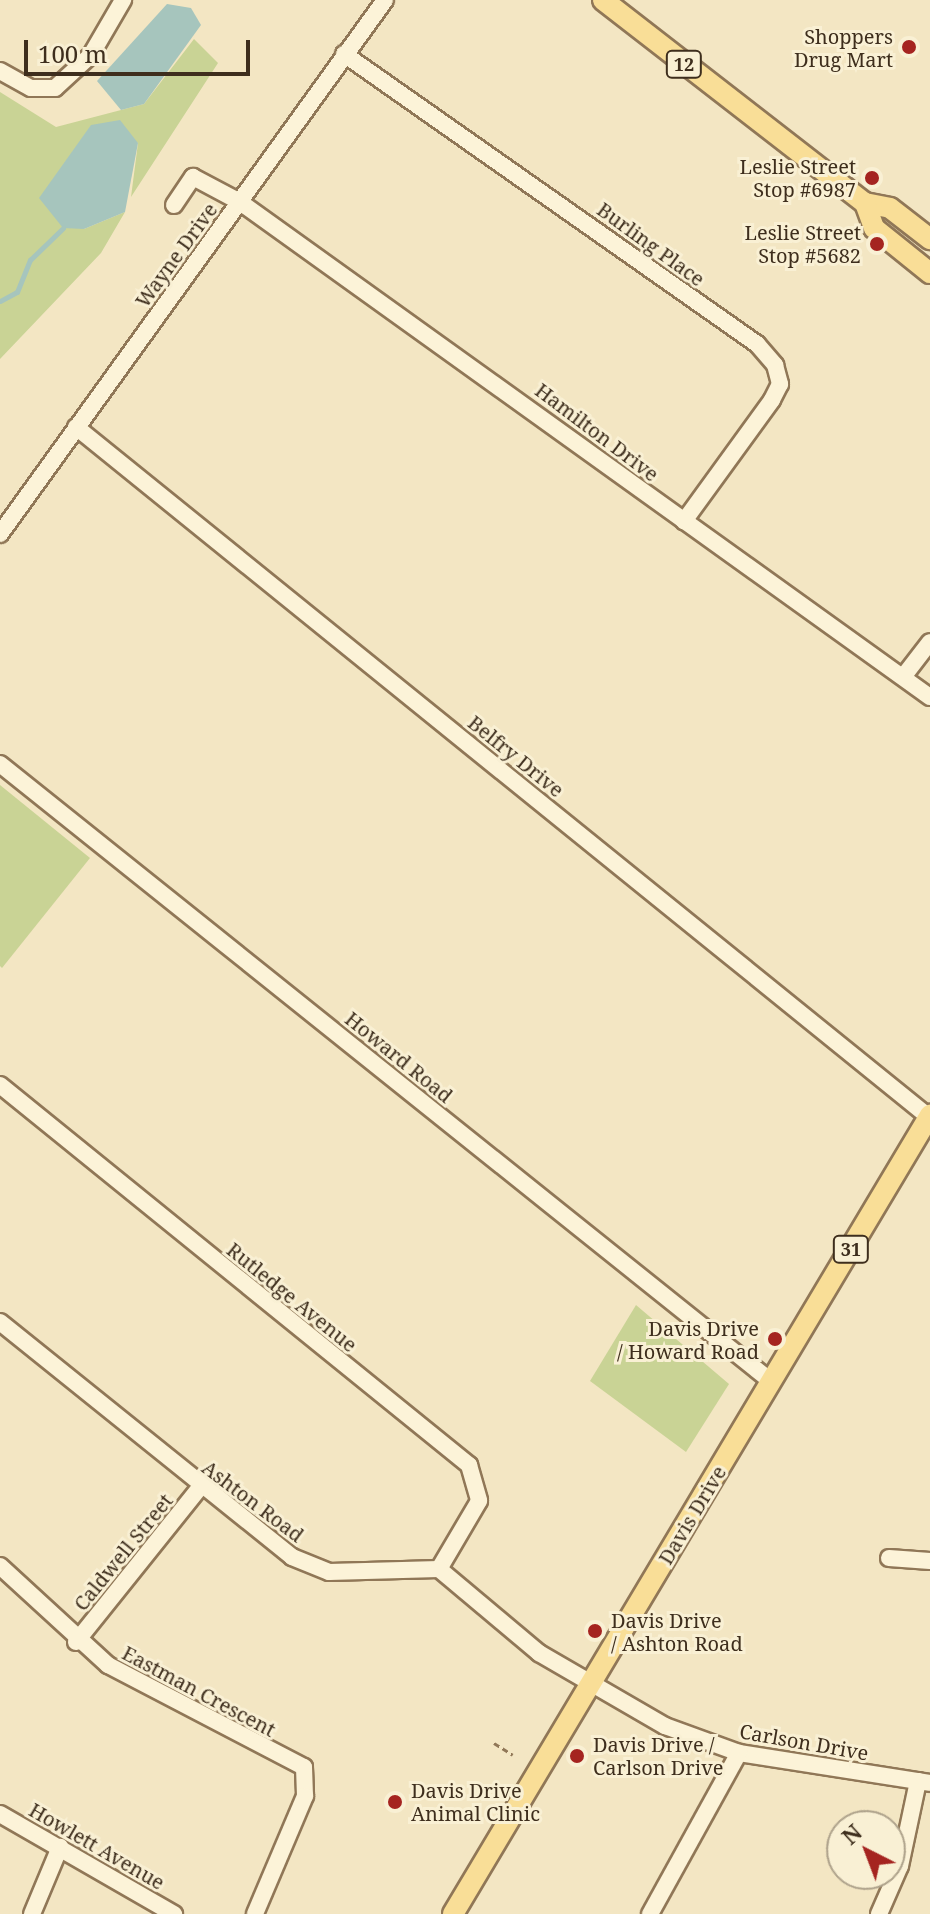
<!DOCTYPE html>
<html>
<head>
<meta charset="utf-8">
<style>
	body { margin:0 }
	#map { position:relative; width:930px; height:1914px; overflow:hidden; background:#f3e6c3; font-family:"Noto Serif",serif }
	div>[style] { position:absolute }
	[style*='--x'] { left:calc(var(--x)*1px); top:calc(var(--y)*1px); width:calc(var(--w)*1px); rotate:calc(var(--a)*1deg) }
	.green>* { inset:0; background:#c9d395 }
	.water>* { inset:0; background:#a6c5bd }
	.stream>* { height:5px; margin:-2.5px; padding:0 2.5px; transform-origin:2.5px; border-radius:2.5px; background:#a6c5bd }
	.path>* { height:3px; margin-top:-1.5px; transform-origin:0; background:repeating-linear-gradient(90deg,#907757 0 6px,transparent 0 10px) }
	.roads { filter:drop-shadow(2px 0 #907757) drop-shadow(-2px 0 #907757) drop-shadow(0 2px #907757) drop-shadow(0 -2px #907757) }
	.minor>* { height:16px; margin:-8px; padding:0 8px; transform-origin:8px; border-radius:8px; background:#fcf3d8 }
	.major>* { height:20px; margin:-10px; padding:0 10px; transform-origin:10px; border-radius:10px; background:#f9de97 }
	.dots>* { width:22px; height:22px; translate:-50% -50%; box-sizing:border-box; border:4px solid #f9f0d4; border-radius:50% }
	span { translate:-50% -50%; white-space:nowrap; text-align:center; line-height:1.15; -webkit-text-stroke:6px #f9f0d4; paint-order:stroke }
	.shield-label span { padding:2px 6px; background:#f9f0d4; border:2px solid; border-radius:6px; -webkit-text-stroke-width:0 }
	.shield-label { font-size:18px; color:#3e2e1d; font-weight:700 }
	.poi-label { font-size:20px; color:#3e2e1d }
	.right { translate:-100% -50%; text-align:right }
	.left { translate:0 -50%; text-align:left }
	.street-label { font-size:20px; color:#3e2e1d }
	.north { position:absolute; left:826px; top:1810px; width:80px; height:80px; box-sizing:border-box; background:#f9f0d4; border:2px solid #aea28b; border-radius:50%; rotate:318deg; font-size:22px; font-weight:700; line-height:32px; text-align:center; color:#3e2e1d }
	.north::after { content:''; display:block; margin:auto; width:28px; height:36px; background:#a52420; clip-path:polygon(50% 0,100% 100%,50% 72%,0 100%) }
	.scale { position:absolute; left:24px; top:40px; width:226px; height:36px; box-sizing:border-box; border:4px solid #3e2e1d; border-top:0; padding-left:10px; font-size:24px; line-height:28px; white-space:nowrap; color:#3e2e1d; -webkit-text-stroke:6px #f9f0d4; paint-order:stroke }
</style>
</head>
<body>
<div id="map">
	<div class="green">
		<div style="clip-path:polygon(194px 39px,218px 63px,131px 197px,138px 143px,91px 126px,40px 198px,84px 229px,125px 212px,101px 253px,0 359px,0 92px,56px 127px,144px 104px)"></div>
		<div style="clip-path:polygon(0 785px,90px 858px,2px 968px,0 966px)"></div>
		<div style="clip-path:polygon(636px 1305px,729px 1384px,686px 1452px,590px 1381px)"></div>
	</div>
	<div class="water">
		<div style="clip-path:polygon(167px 4px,191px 8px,201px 25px,144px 104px,121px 110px,97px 81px)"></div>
		<div style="clip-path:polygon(120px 120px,138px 143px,125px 212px,84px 229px,63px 228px,39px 198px,91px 125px)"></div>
	</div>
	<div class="stream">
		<div style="--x:0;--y:301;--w:19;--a:-28"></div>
		<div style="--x:17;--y:292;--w:35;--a:-68"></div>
		<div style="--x:30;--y:260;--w:46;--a:-44.1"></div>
	</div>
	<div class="path">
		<div style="--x:494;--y:1743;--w:22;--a:32"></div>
	</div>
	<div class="roads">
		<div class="minor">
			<div style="--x:344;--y:54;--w:505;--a:35.08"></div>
			<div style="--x:757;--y:344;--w:28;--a:49"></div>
			<div style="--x:775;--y:365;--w:20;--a:75"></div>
			<div style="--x:780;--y:384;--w:18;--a:117"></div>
			<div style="--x:772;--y:400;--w:150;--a:126"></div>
			<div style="--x:0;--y:71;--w:35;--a:29"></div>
			<div style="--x:31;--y:88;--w:24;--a:0"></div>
			<div style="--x:55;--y:88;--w:49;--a:-42.5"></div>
			<div style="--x:91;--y:55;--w:64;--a:-59.8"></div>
			<div style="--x:174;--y:205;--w:34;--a:-56"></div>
			<div style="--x:193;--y:177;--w:53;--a:28"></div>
			<div style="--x:240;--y:202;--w:849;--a:35.66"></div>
			<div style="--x:76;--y:427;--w:1097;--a:38.97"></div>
			<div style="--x:0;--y:534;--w:658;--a:-54.21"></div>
			<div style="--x:903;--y:677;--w:44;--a:-52.4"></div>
			<div style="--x:0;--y:764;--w:989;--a:38.68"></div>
			<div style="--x:0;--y:1085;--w:604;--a:39.02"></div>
			<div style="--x:469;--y:1465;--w:37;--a:74"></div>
			<div style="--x:479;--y:1501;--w:79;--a:120.5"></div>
			<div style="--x:0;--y:1322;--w:375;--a:38.8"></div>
			<div style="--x:292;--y:1557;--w:40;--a:22"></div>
			<div style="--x:329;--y:1572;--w:110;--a:-1.6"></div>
			<div style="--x:889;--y:1558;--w:41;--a:4.2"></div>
			<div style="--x:0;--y:1566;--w:147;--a:42.5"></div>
			<div style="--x:108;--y:1665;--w:221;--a:27.5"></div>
			<div style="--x:304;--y:1767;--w:29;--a:88"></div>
			<div style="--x:305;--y:1796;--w:128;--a:113"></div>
			<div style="--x:439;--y:1569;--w:131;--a:40"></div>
			<div style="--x:539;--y:1653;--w:146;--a:30.1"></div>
			<div style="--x:665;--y:1726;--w:79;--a:20"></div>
			<div style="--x:739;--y:1753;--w:193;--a:8.9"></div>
			<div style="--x:76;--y:1642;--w:200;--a:-51.3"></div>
			<div style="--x:0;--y:1814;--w:201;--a:29.9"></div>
			<div style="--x:32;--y:1914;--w:73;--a:-67.3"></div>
			<div style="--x:650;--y:1914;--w:184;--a:-61.1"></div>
			<div style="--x:879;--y:1914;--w:52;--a:-66.4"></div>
			<div style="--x:900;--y:1866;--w:87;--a:-78"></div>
		</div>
		<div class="major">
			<div style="--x:603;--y:0;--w:331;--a:37.8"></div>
			<div style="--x:865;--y:203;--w:25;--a:11"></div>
			<div style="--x:890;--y:208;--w:51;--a:37.8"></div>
			<div style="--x:865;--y:203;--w:27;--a:70"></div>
			<div style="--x:874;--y:228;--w:72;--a:38.8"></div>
			<div style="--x:453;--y:1914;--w:931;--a:-59.16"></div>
		</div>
	</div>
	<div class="dots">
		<div style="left:909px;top:47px;background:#a52420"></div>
		<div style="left:872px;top:178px;background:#a52420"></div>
		<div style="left:877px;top:244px;background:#a52420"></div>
		<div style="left:775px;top:1339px;background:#a52420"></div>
		<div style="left:595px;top:1631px;background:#a52420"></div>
		<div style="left:577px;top:1756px;background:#a52420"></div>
		<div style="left:395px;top:1802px;background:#a52420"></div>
	</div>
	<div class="shield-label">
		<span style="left:684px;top:64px">12</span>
		<span style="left:851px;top:1249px">31</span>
	</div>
	<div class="poi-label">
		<span class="right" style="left:893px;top:48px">Shoppers<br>Drug Mart</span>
		<span class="right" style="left:856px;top:178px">Leslie Street<br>Stop #6987</span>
		<span class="right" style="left:861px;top:244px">Leslie Street<br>Stop #5682</span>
		<span class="right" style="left:759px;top:1340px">Davis Drive<br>/ Howard Road</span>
		<span class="left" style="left:611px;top:1632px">Davis Drive<br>/ Ashton Road</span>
		<span class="left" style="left:593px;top:1756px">Davis Drive /<br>Carlson Drive</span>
		<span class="left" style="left:411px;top:1802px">Davis Drive<br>Animal Clinic</span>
	</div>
	<div class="street-label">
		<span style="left:651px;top:244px;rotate:36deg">Burling Place</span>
		<span style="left:176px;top:255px;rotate:-54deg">Wayne Drive</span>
		<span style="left:597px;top:432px;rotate:37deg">Hamilton Drive</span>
		<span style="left:516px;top:756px;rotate:39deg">Belfry Drive</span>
		<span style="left:399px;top:1057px;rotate:39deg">Howard Road</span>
		<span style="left:292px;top:1297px;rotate:39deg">Rutledge Avenue</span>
		<span style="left:253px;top:1501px;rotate:37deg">Ashton Road</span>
		<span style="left:692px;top:1515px;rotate:-59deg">Davis Drive</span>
		<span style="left:123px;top:1552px;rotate:-51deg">Caldwell Street</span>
		<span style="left:199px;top:1691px;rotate:28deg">Eastman Crescent</span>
		<span style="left:804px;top:1742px;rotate:10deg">Carlson Drive</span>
		<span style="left:97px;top:1846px;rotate:30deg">Howlett Avenue</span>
	</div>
	<div class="north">N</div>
	<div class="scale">100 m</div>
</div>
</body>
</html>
